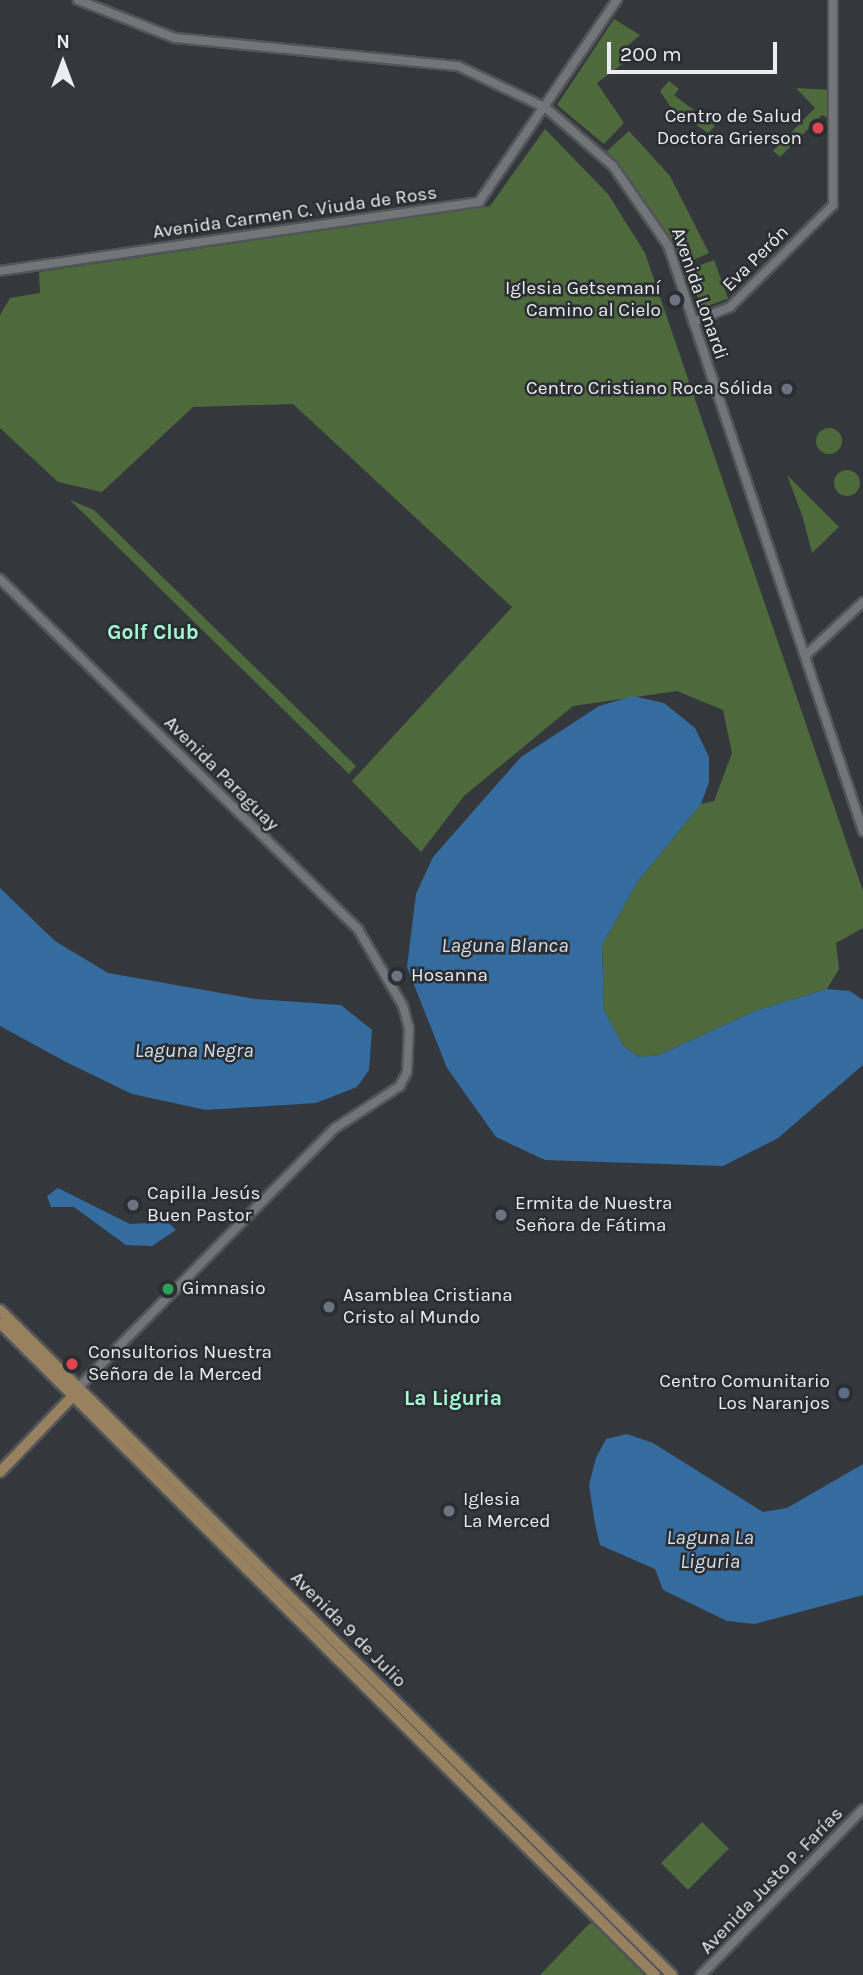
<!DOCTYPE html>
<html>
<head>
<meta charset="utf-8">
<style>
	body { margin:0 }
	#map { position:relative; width:863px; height:1975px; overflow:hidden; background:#34383c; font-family:Karla,sans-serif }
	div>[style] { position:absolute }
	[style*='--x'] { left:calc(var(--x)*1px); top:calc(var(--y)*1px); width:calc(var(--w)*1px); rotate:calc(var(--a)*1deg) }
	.green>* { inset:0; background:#4e693c; transform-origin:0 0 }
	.round { border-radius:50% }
	.water>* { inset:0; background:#346ca0 }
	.roads { filter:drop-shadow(2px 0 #525558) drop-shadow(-2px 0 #525558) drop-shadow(0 2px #525558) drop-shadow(0 -2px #525558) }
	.minor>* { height:8px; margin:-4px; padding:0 4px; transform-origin:4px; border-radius:4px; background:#72767b }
	.major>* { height:10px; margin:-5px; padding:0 5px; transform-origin:5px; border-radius:5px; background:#97815e }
	.dots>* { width:19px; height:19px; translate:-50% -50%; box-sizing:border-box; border:4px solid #2a2d32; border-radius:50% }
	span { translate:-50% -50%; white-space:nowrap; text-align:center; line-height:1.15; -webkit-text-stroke:5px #2a2d32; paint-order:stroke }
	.poi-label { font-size:19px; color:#ebedf0 }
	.right { translate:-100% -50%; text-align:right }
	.left { translate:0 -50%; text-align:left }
	.street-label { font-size:19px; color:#ebedf0 }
	.neighbourhood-label { font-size:21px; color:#a4fad1; font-weight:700 }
	.water-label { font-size:21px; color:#d0dfee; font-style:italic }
	.north { position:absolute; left:28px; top:28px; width:70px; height:70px; -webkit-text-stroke:5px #2a2d32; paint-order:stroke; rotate:0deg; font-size:19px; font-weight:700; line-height:28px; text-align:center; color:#ebedf0 }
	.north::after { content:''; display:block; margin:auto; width:24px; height:32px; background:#ebedf0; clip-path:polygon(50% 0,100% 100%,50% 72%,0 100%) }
	.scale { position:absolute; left:607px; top:42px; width:170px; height:32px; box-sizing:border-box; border:4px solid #ebedf0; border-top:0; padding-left:9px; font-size:21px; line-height:24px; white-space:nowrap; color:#ebedf0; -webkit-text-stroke:5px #2a2d32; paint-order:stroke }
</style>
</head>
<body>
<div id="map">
	<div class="green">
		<div style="clip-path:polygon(614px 19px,640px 35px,626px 47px,634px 55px,597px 83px,624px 123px,604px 144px,557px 105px)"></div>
		<div style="clip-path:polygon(669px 81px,679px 89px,674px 95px,715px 126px,708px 133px,670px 106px,660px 91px)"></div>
		<div style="clip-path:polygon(796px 88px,831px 90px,830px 119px,822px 115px,780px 157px,773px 151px,815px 108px)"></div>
		<div style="clip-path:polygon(545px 129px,608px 194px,645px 253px,863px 891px,863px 928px,836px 943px,839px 969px,827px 989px,757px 1010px,659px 1055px,639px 1057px,623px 1046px,604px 1010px,602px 945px,638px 881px,701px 804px,714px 801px,732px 753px,723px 710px,677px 691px,573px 706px,464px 796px,421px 852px,352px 781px,512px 607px,293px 404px,193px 407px,102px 492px,58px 482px,0 428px,0 315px,10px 298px,40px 293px,39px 272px,490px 206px)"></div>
		<div style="clip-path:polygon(629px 131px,670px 176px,709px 253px,687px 263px,607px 151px)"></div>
		<div style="left:714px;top:260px;width:41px;height:28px;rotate:70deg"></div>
		<div class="round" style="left:816px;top:428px;width:26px;height:26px"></div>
		<div class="round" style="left:834px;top:470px;width:26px;height:26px"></div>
		<div style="clip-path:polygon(787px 475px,839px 527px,812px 553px,803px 518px)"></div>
		<div style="clip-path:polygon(70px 500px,94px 510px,356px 766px,349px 774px)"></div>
		<div style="left:702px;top:1822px;width:38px;height:58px;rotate:45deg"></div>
		<div style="clip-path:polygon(597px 1922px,650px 1975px,540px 1975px,589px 1924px)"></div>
	</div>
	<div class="water">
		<div style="clip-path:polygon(633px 696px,664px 703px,695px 728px,709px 757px,709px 782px,701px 804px,638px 881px,602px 945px,604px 1010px,623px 1046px,639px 1057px,659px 1055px,757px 1010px,827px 989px,850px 991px,863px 1000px,863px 1065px,778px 1138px,723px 1166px,545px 1160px,496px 1137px,447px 1068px,407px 967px,416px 894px,433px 857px,521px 757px,599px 706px)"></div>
		<div style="clip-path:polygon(0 888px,55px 941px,108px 973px,255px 999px,341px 1005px,372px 1030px,369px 1070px,357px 1087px,316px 1103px,206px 1110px,132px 1094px,66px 1062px,0 1026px)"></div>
		<div style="clip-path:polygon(58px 1188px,130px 1224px,168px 1222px,176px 1230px,152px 1246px,126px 1245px,74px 1207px,51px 1207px,47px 1196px)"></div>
		<div style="clip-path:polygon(627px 1434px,653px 1443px,763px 1512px,787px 1508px,863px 1464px,863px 1595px,755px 1624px,727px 1621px,663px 1590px,655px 1569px,600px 1545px,595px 1524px,589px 1485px,596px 1458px,606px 1439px)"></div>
	</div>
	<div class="roads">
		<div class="minor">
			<div style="--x:78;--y:0;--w:104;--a:21.4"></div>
			<div style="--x:175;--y:38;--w:284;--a:5.7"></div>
			<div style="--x:458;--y:66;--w:98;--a:25.5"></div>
			<div style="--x:546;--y:108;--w:89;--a:40.9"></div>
			<div style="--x:613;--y:166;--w:96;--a:55.2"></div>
			<div style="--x:668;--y:245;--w:618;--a:71.59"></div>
			<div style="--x:0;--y:271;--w:484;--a:-8.2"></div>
			<div style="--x:479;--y:202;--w:245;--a:-55.7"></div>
			<div style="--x:693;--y:322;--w:40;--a:-22"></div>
			<div style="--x:730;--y:307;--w:145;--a:-44.7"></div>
			<div style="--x:833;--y:205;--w:205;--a:-90"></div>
			<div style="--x:0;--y:579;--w:501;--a:44.35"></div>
			<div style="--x:358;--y:929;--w:89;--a:59.7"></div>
			<div style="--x:403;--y:1006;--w:23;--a:75"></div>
			<div style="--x:409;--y:1028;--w:44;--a:92.6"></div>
			<div style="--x:407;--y:1072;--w:16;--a:117"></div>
			<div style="--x:400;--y:1086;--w:77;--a:147.1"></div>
			<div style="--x:335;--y:1128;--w:370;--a:134.7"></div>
			<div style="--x:806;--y:655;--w:78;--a:-42.9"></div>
			<div style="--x:701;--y:1975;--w:232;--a:-45.7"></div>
		</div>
		<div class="major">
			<div style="--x:0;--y:1310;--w:945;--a:44.7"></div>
			<div style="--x:0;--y:1323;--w:924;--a:44.87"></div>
			<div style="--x:0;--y:1472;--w:105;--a:-46.2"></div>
		</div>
	</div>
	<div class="dots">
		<div style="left:818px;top:128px;background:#e0444e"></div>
		<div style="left:675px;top:300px;background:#6b7280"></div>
		<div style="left:787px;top:389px;background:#6b7280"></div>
		<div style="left:397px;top:976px;background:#6b7280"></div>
		<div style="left:133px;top:1205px;background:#6b7280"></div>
		<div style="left:501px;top:1215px;background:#6b7280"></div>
		<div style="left:168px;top:1289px;background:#2e9e5b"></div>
		<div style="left:329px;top:1307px;background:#6b7280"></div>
		<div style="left:72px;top:1364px;background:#e0444e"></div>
		<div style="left:844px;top:1393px;background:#5c6f8a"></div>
		<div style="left:449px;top:1511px;background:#6b7280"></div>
	</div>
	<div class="poi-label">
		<span class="right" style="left:802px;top:128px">Centro de Salud<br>Doctora Grierson</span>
		<span class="right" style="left:661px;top:300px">Iglesia Getsemaní<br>Camino al Cielo</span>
		<span class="right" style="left:773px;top:389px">Centro Cristiano Roca Sólida</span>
		<span class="left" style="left:411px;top:976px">Hosanna</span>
		<span class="left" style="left:147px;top:1205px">Capilla Jesús<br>Buen Pastor</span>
		<span class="left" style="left:515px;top:1215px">Ermita de Nuestra<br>Señora de Fátima</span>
		<span class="left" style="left:182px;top:1289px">Gimnasio</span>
		<span class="left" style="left:343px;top:1307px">Asamblea Cristiana<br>Cristo al Mundo</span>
		<span class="left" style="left:88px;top:1364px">Consultorios Nuestra<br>Señora de la Merced</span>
		<span class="right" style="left:830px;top:1393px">Centro Comunitario<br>Los Naranjos</span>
		<span class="left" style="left:463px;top:1511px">Iglesia<br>La Merced</span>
	</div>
	<div class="street-label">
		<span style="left:295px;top:213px;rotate:-8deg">Avenida Carmen C. Viuda de Ross</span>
		<span style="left:756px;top:259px;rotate:-45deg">Eva Perón</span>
		<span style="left:699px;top:294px;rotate:71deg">Avenida Lonardi</span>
		<span style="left:221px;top:774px;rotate:45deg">Avenida Paraguay</span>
		<span style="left:348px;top:1630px;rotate:45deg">Avenida 9 de Julio</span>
		<span style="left:772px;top:1881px;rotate:-46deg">Avenida Justo P. Farías</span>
	</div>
	<div class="neighbourhood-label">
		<span style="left:153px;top:632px">Golf Club</span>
		<span style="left:453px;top:1398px">La Liguria</span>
	</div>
	<div class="water-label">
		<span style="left:505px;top:945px">Laguna Blanca</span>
		<span style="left:194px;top:1050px">Laguna Negra</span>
		<span style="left:710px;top:1549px">Laguna La<br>Liguria</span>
	</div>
	<div class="north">N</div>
	<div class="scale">200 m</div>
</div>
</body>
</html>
